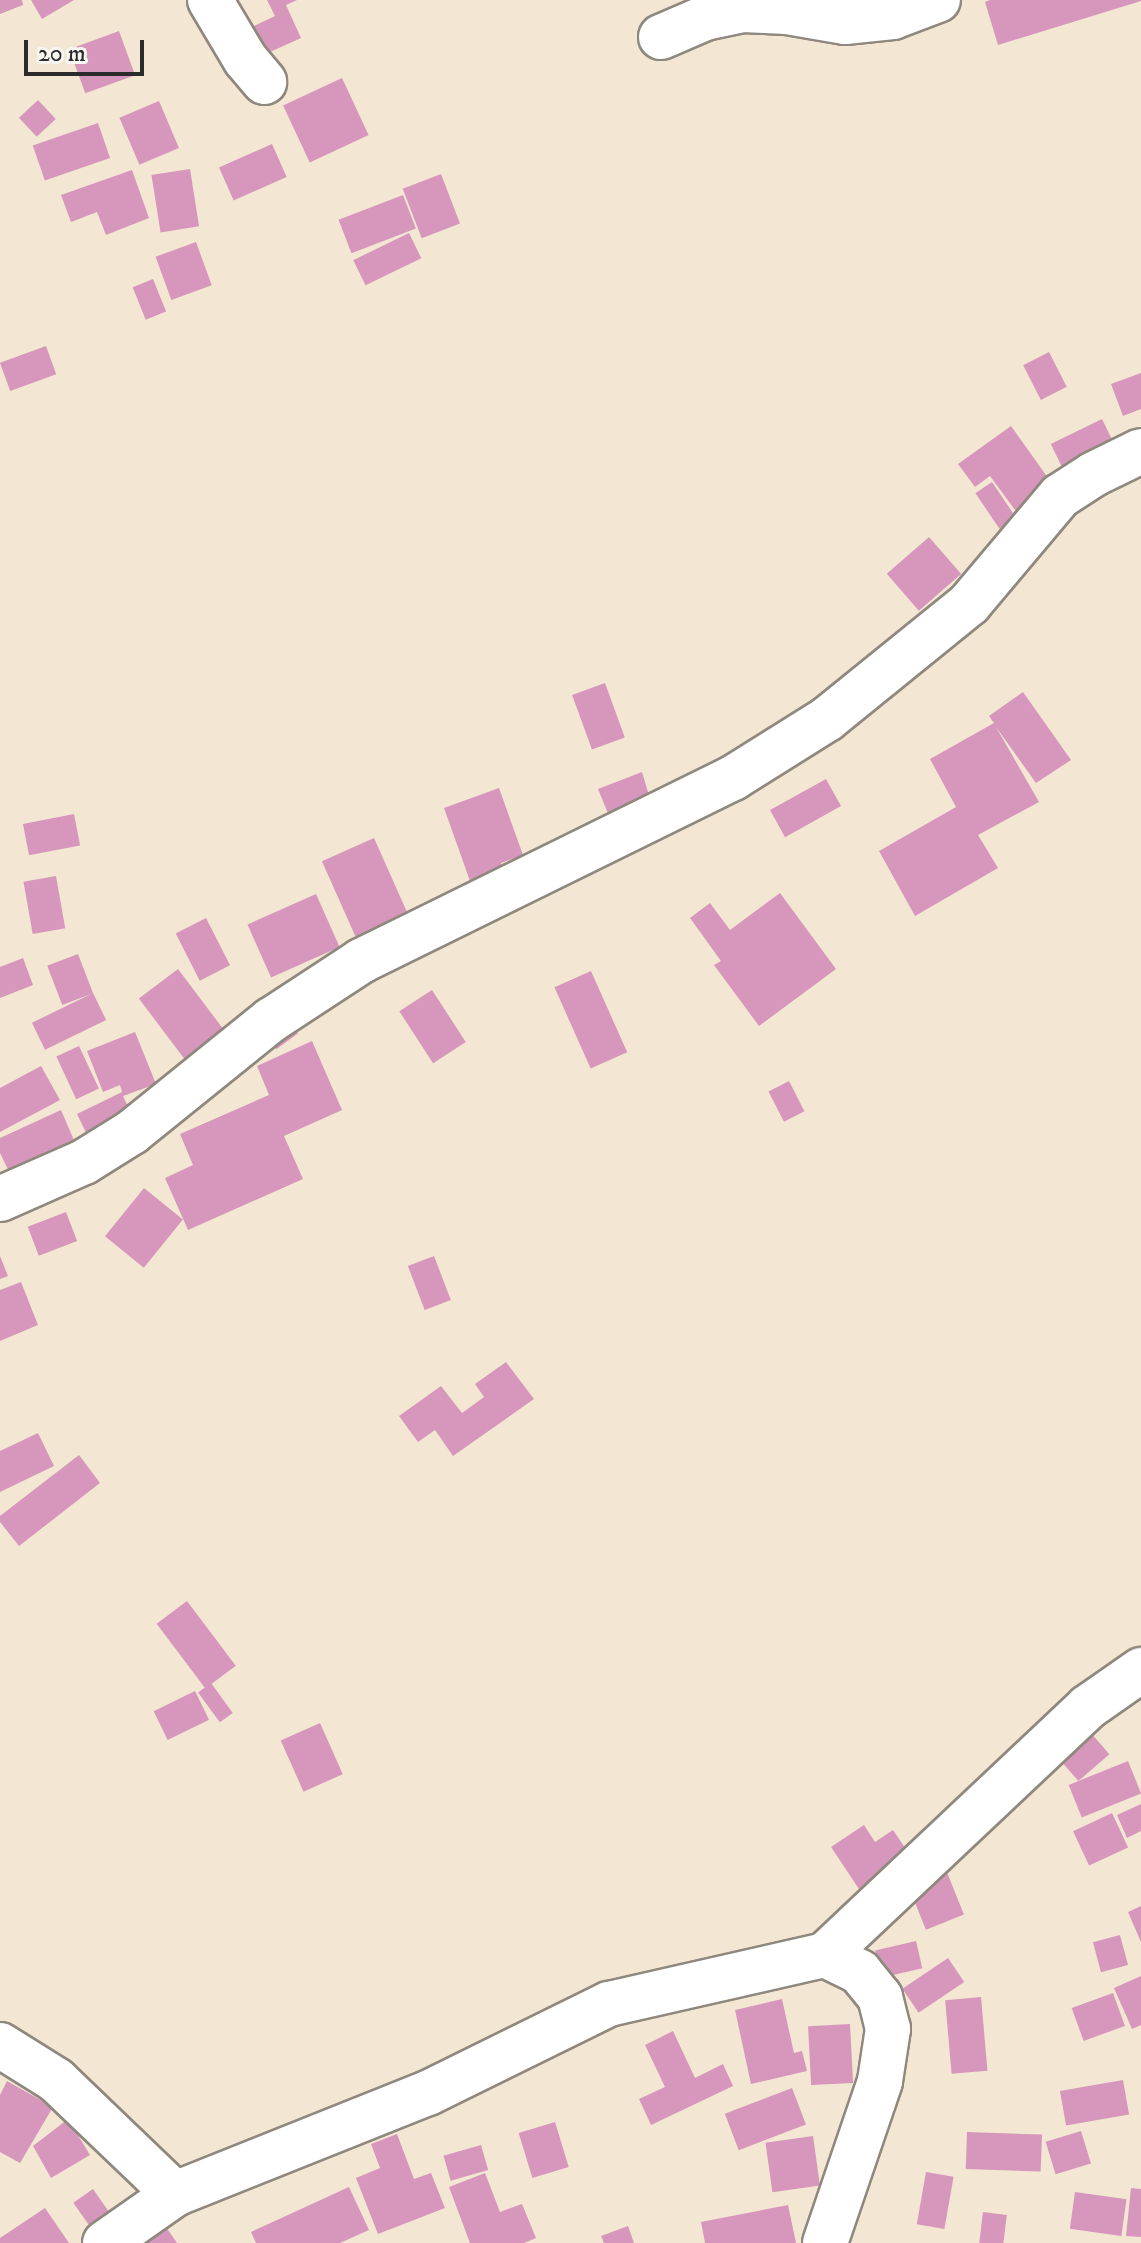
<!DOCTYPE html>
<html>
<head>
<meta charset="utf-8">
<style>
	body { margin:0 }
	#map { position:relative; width:1141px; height:2243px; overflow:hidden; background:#f3e6d2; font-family:"IM FELL DW Pica",serif }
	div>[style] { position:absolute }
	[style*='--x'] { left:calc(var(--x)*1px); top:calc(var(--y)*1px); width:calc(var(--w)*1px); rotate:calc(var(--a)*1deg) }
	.building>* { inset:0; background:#d797bc; transform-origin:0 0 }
	.roads { filter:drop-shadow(2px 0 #8f887e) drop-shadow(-2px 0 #8f887e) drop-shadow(0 2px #8f887e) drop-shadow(0 -2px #8f887e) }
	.minor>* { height:44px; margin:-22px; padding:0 22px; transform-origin:22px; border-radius:22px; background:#fff }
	span { translate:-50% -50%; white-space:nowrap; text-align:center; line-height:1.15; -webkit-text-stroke:6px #f6f6f2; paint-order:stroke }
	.scale { position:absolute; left:24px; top:40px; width:120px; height:36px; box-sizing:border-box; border:4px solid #2b2b2b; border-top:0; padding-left:10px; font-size:24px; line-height:28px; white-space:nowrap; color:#2b2b2b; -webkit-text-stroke:6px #f6f6f2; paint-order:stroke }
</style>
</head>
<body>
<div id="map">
	<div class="building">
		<div style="clip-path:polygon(0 0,22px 0,23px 5px,0 14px)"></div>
		<div style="clip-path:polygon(31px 0,74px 0,42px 19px)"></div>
		<div style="clip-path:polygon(267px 0,297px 0,286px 5px,301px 38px,248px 62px,235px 35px,275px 16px)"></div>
		<div style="clip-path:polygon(990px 0,1141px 0,1141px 1px,998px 45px,985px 2px)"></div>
		<div style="left:119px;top:31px;width:47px;height:53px;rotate:70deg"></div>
		<div style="left:342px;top:78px;width:63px;height:65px;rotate:65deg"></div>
		<div style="left:38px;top:100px;width:26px;height:26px;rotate:47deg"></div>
		<div style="left:159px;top:101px;width:51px;height:43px;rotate:67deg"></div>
		<div style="left:98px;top:123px;width:37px;height:69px;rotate:71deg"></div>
		<div style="left:272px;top:144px;width:36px;height:58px;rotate:66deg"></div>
		<div style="left:190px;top:169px;width:58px;height:39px;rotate:81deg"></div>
		<div style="clip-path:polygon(132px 170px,149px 218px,106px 235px,97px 212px,71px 222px,61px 195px)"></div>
		<div style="left:441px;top:174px;width:53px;height:41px;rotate:69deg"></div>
		<div style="left:403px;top:195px;width:36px;height:69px;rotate:69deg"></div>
		<div style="left:409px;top:233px;width:28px;height:62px;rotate:64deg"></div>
		<div style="left:196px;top:242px;width:46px;height:43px;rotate:70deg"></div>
		<div style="left:153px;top:279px;width:35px;height:22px;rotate:68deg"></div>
		<div style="left:46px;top:346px;width:30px;height:49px;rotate:70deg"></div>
		<div style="left:1049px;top:352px;width:39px;height:29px;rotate:63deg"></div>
		<div style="clip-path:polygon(1141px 373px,1141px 409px,1123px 416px,1111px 384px)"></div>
		<div style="left:1102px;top:419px;width:39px;height:57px;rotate:64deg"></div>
		<div style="clip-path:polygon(1011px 426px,1058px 492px,1021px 518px,990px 476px,975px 487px,958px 464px)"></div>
		<div style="left:992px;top:482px;width:43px;height:20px;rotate:56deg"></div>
		<div style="left:929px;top:537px;width:49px;height:56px;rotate:49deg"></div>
		<div style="left:605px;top:683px;width:58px;height:35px;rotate:70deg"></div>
		<div style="clip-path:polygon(1023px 692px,1071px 760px,1036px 783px,996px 727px,1039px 802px,978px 835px,998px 868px,915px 916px,879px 851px,956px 807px,930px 759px,994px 723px,989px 716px)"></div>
		<div style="clip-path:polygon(642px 772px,653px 809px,614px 828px,598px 789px)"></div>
		<div style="left:826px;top:779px;width:31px;height:64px;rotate:61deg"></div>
		<div style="clip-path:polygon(499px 788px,523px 855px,501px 863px,509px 883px,475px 895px,444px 808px)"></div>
		<div style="left:74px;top:814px;width:32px;height:52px;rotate:79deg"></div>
		<div style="left:374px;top:838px;width:98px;height:57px;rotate:66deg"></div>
		<div style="left:56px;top:876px;width:53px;height:33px;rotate:80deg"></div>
		<div style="clip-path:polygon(780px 893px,836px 969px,759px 1026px,714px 965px,721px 961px,690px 918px,710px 903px,730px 930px)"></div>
		<div style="left:316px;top:894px;width:58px;height:75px;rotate:66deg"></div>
		<div style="left:206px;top:918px;width:53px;height:34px;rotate:63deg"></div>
		<div style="left:78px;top:954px;width:42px;height:33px;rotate:69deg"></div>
		<div style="clip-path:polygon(23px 958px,33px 985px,0 998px,0 967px)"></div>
		<div style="left:178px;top:969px;width:89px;height:49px;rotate:53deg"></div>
		<div style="left:591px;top:971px;width:89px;height:40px;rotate:66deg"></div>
		<div style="left:432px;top:990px;width:62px;height:39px;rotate:57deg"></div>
		<div style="left:93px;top:993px;width:30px;height:68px;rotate:64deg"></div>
		<div style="left:287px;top:1018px;width:19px;height:27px;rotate:54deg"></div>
		<div style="clip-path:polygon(135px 1032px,156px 1084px,123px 1096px,136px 1123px,92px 1145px,77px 1114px,122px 1092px,120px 1085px,103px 1092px,87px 1051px)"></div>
		<div style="clip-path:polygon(312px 1041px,342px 1110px,284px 1136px,303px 1179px,188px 1230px,165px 1178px,193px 1165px,180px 1134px,269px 1095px,257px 1066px)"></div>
		<div style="left:79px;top:1046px;width:47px;height:25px;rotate:65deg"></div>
		<div style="clip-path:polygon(41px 1066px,60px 1100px,0 1132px,0 1088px)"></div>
		<div style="left:789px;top:1081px;width:34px;height:23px;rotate:63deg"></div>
		<div style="clip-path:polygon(61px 1110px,82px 1159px,17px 1188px,0 1153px,0 1138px)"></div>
		<div style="left:144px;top:1188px;width:50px;height:62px;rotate:39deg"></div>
		<div style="left:66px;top:1212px;width:31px;height:41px;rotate:69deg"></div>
		<div style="clip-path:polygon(0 1256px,8px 1276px,0 1279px)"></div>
		<div style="left:434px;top:1256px;width:47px;height:28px;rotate:69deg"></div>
		<div style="clip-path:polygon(21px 1282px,38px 1325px,0 1341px,0 1290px)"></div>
		<div style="clip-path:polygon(506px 1362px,534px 1399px,453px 1456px,435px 1430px,418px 1442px,399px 1416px,441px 1386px,462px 1413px,484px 1397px,475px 1384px)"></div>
		<div style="clip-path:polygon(38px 1433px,54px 1466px,0 1492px,0 1451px)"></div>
		<div style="clip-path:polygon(79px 1455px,100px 1483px,19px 1546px,0 1522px,0 1516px)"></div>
		<div style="left:187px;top:1601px;width:81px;height:38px;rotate:53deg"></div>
		<div style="left:211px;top:1683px;width:37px;height:16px;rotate:54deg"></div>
		<div style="left:195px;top:1691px;width:32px;height:46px;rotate:64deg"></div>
		<div style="left:320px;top:1723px;width:56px;height:43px;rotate:66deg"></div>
		<div style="left:1091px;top:1733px;width:28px;height:41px;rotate:49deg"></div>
		<div style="left:1128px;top:1761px;width:35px;height:64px;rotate:68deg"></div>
		<div style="clip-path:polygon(1141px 1804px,1141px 1831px,1127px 1838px,1117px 1815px)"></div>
		<div style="left:1112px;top:1813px;width:38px;height:43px;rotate:65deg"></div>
		<div style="clip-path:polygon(864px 1825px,875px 1842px,893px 1830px,914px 1861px,863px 1895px,831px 1847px)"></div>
		<div style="left:946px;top:1870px;width:48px;height:41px;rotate:68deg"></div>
		<div style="clip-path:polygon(1141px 1906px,1141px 1942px,1128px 1912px)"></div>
		<div style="left:1120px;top:1935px;width:31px;height:28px;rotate:75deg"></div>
		<div style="left:916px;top:1941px;width:28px;height:42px;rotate:77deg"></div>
		<div style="left:948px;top:1958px;width:29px;height:55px;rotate:56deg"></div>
		<div style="clip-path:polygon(1141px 1976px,1141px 2025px,1132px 2029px,1114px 1988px)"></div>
		<div style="left:1113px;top:1993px;width:35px;height:44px;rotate:70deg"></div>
		<div style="left:981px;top:1997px;width:74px;height:36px;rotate:85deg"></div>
		<div style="clip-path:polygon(782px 1999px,794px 2053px,802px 2051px,807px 2071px,751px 2084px,735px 2010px)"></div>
		<div style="left:850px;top:2024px;width:59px;height:42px;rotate:87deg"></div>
		<div style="clip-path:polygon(673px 2031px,695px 2078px,723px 2064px,733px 2086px,651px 2125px,639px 2099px,665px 2087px,645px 2045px)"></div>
		<div style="left:1123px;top:2080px;width:35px;height:64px;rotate:80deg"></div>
		<div style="clip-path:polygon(7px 2081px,53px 2107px,20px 2163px,0 2152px,0 2095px)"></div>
		<div style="left:792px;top:2088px;width:39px;height:72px;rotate:69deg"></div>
		<div style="clip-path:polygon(68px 2119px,90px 2155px,51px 2178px,33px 2146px)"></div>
		<div style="left:555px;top:2122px;width:47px;height:38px;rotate:73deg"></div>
		<div style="left:1081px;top:2131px;width:34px;height:37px;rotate:73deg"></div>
		<div style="left:967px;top:2132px;width:75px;height:37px;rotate:2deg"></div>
		<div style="clip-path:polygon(397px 2134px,414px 2179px,431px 2173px,445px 2208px,378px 2234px,356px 2178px,380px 2168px,371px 2144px)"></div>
		<div style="left:813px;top:2136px;width:50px;height:48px;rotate:82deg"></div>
		<div style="left:481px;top:2145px;width:26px;height:39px;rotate:74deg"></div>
		<div style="left:926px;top:2172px;width:28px;height:53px;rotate:10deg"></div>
		<div style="clip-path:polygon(485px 2173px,500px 2212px,522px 2204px,536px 2238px,524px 2243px,470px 2243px,449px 2187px)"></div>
		<div style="clip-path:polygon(349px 2187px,369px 2230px,340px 2243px,256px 2243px,251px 2232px)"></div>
		<div style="clip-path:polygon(1131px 2188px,1141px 2189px,1141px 2237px,1126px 2236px)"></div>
		<div style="left:93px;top:2189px;width:47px;height:24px;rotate:55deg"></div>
		<div style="left:1075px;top:2192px;width:52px;height:37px;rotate:8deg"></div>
		<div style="clip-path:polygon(788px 2205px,796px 2243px,705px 2243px,701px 2222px)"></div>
		<div style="clip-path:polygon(45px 2208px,69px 2243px,0 2243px,0 2238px)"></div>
		<div style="left:983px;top:2212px;width:24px;height:31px;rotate:7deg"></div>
		<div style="clip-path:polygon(164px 2224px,177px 2243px,136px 2243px)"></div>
		<div style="clip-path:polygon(628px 2226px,634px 2243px,604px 2243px,601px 2236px)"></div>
	</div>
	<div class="roads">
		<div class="minor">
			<div style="--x:210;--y:0;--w:69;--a:59.3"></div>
			<div style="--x:245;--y:59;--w:30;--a:50"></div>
			<div style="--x:661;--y:37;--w:48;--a:-23.4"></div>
			<div style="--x:705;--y:18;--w:39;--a:-12"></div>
			<div style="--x:743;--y:10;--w:44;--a:2.6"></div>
			<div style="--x:787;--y:12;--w:59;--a:9.8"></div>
			<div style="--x:845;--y:22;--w:48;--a:-5.9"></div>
			<div style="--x:893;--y:17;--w:48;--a:-20.7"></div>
			<div style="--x:0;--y:1199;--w:92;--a:-23.8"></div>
			<div style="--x:84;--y:1162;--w:57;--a:-32"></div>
			<div style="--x:132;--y:1132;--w:179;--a:-38.9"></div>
			<div style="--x:271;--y:1020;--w:108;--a:-33.2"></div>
			<div style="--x:361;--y:961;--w:415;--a:-26.2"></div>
			<div style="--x:733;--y:778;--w:111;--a:-32.1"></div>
			<div style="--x:827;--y:719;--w:183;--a:-39"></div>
			<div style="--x:969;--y:604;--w:141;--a:-49.9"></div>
			<div style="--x:1060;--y:496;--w:40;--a:-32.9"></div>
			<div style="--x:1094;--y:474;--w:52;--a:-26.1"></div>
			<div style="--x:0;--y:2045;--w:66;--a:32"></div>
			<div style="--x:56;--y:2080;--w:165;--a:43.8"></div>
			<div style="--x:105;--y:2243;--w:85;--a:-35"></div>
			<div style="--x:175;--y:2194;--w:272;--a:-21.8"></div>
			<div style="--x:428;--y:2093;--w:202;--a:-26.2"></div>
			<div style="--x:609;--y:2004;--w:221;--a:-12.8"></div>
			<div style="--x:825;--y:1955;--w:361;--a:-43.3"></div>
			<div style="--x:1088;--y:1707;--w:65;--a:-34.9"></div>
			<div style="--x:825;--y:2243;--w:171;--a:-71.2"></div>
			<div style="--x:880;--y:2081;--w:53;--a:-81.3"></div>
			<div style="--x:888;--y:2029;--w:33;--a:-104"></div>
			<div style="--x:880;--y:1997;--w:32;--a:-129"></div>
			<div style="--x:860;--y:1972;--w:39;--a:-154"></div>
		</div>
	</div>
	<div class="scale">20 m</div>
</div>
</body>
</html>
